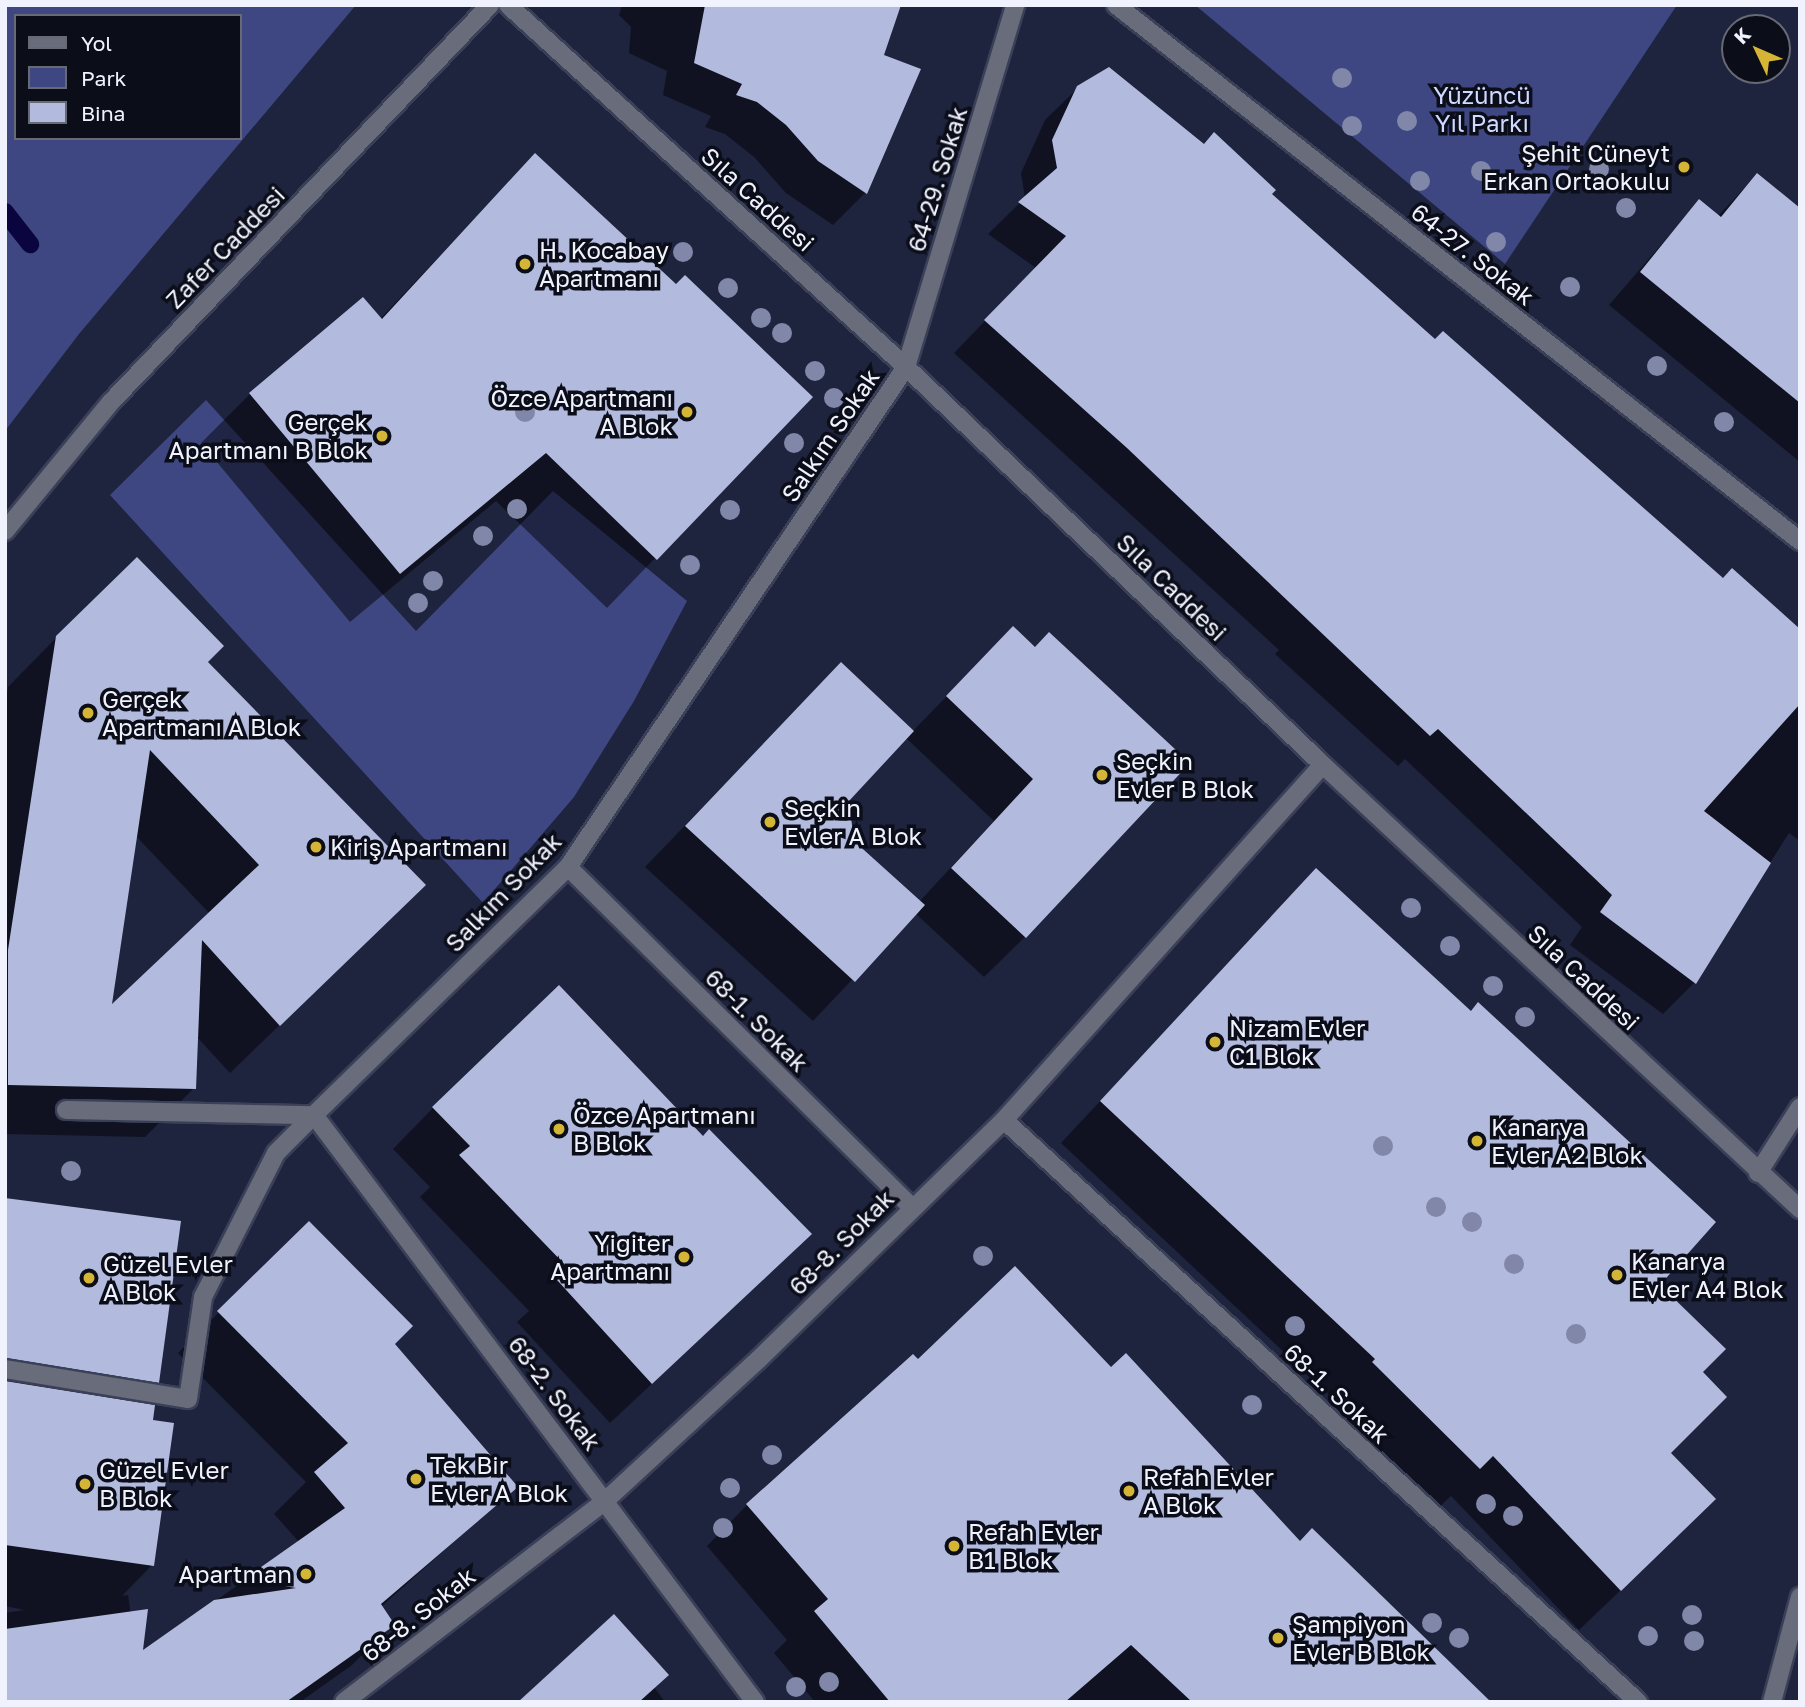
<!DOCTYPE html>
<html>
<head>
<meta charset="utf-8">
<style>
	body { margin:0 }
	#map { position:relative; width:1805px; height:1707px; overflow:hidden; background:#1e233e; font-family:"Golos Text",sans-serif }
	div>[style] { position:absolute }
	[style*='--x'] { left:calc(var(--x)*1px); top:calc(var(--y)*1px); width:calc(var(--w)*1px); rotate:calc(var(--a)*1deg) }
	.green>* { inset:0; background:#3e4781 }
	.shadow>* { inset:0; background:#0007 }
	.stream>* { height:18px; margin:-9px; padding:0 9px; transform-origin:9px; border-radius:9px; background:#0b053f }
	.building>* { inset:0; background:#b2badd }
	.roads { filter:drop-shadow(2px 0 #3b4059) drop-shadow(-2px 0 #3b4059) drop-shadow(0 2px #3b4059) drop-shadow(0 -2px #3b4059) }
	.minor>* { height:18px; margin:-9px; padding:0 9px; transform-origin:9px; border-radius:9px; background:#696c7a }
	.trees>* { width:20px; height:20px; margin:-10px; border-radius:50%; background:#8087a8 }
	.dots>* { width:19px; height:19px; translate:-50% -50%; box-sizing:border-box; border:4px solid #0b0e19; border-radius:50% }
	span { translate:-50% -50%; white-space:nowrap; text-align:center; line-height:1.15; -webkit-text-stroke:7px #0b0e19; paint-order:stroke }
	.park-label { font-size:24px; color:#d0d9ff }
	.poi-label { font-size:24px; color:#f0f3fe }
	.right { translate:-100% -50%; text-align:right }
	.left { translate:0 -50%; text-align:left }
	.street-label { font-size:24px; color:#f0f3fe }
	.frame { position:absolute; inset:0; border:7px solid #f0f3fe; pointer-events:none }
	.legend { position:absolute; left:14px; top:14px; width:228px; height:126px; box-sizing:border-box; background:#0b0e19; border:2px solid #676a75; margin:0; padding:9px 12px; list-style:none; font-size:21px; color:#f0f3fe }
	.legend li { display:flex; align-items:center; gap:14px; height:35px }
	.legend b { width:35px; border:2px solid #676a75 }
	.north { position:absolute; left:1721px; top:14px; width:70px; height:70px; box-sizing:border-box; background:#0b0e19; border:2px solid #676a75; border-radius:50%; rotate:314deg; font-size:19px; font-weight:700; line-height:28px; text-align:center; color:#f0f3fe }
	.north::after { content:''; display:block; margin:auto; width:24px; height:32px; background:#d5b535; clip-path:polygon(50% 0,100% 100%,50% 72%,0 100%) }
</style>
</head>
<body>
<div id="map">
	<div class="green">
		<div style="clip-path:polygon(evenodd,5px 5px,356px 5px,79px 334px,5px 431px,5px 5px,16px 16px,240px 16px,240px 138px,16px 138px,16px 16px)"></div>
		<div style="clip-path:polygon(1195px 5px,1677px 5px,1505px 264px)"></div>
		<div style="clip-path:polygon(206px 400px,416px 631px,553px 491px,687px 601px,634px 701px,574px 797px,483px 903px,110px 495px)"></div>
	</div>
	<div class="shadow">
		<div style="clip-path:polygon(622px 5px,899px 5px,882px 56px,865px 193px,833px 225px,786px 193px,754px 157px,725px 134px,705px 127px,711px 116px,663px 95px,667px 71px,629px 53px,631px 27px,619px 15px)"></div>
		<div style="clip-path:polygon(1078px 88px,1203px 146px,1269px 194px,1435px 341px,1722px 580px,1800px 631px,1800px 841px,1789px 833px,1694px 983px,1663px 1014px,1570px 945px,1582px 927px,1405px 759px,1398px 766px,1275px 654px,1279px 650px,954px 353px,1036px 268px,988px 234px,1025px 198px,1021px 173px,1045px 120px)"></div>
		<div style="clip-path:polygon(535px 155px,675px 287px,810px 397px,607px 608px,496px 501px,350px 622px,201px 443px,250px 394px,363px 299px,380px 319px)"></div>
		<div style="clip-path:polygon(1757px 175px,1800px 210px,1800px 462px,1609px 305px,1699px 201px,1718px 216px)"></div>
		<div style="clip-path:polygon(evenodd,1013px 628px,1035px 649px,1050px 634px,1025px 937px,984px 977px,915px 913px,813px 1021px,645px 867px,801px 705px,912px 732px,1013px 628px,906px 738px,994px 821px,919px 902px,853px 842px,847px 800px,906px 738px)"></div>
		<div style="clip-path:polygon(evenodd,57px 637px,205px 662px,375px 933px,230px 1073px,196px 1036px,194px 1088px,145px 1137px,5px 1134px,5px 704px,8px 687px,57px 637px,135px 835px,210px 914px,109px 1009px,135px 835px)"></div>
		<div style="clip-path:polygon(1316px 870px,1658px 1286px,1701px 1372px,1669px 1453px,1673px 1540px,1579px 1630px,1451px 1496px,1438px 1508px,1332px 1404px,1336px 1401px,1061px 1143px)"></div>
		<div style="clip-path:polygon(433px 1108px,768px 1275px,610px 1423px,517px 1322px,529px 1311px,420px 1197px,430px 1187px,393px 1149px)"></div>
		<div style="clip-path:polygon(5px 1200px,157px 1382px,135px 1404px,151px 1422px,152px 1565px,122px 1596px,128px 1595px,138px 1665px,170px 1633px,299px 1542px,274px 1514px,306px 1482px,178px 1353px,309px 1223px,393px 1344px,515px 1487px,381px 1607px,393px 1624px,352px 1665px,300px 1702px,5px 1702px,5px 1613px,24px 1610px,5px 1606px)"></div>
		<div style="clip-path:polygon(917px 1361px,1111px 1369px,1299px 1543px,1489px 1702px,815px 1702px,774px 1653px,787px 1640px,707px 1546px,747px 1505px)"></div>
		<div style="clip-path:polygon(654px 1687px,665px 1702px,521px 1702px)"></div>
	</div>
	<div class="stream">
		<div style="--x:5;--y:212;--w:41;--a:52"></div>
	</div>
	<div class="building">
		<div style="clip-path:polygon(705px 5px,901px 5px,884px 55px,921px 69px,867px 194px,818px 161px,786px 125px,757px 102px,736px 95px,742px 84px,694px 63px)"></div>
		<div style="clip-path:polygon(1109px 67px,1204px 144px,1214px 132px,1276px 190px,1272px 194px,1435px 339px,1443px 331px,1723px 578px,1732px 568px,1800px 629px,1800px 704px,1704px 811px,1771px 863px,1696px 984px,1600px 912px,1612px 895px,1438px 729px,1430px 736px,1127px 448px,984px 320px,1066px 236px,1018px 202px,1057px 168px,1052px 140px,1077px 86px)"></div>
		<div style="clip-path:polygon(535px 153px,676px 284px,685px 275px,813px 397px,657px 560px,546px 453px,400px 574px,249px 393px,363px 297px,382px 319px)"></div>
		<div style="clip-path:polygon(1757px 173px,1800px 208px,1800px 403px,1640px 272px,1699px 199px,1721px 217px)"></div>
		<div style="clip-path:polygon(evenodd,137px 557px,224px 646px,208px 662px,426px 885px,280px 1026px,202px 940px,196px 1089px,8px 1085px,8px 950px,56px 636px,137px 557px,150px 750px,259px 865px,112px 1004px,150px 750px)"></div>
		<div style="clip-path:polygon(1013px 626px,1035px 647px,1049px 632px,1190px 763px,1026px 938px,951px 868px,1033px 779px,946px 696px)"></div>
		<div style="clip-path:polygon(841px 662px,914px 731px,849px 801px,854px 841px,925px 905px,855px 982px,685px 826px)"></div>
		<div style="clip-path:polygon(1316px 868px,1471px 1011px,1478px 1002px,1716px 1222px,1660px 1285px,1726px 1349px,1703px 1372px,1727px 1397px,1671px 1453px,1716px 1499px,1621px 1591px,1493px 1456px,1480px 1469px,1372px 1362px,1375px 1359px,1100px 1101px)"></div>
		<div style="clip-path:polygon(559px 985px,703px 1136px,709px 1129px,812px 1234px,652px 1384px,557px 1280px,569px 1269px,459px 1155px,470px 1146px,432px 1107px)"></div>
		<div style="clip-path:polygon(5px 1198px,181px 1221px,159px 1383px,5px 1358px)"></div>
		<div style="clip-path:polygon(309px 1221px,413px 1326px,395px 1344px,518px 1487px,381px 1604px,395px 1625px,286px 1702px,5px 1702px,5px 1629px,148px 1609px,143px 1650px,214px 1600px,296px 1588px,244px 1579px,345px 1508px,314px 1472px,348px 1443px,217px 1311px)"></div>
		<div style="clip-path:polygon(1015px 1266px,1111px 1367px,1126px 1353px,1300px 1541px,1312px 1528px,1491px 1702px,1192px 1702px,1131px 1645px,1065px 1702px,890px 1702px,814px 1611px,828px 1599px,746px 1504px,913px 1354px,918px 1359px)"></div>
		<div style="clip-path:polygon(5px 1381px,155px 1405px,153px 1420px,174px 1423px,154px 1566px,5px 1545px)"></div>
		<div style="clip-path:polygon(614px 1614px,669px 1675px,639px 1702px,518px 1702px)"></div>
	</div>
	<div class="roads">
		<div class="minor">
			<div style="--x:508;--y:5;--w:538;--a:42.29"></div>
			<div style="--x:906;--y:367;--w:576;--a:43.66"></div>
			<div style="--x:1323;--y:765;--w:652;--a:42.95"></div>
			<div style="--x:1116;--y:5;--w:869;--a:38.08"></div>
			<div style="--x:5;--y:531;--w:167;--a:-50.6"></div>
			<div style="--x:111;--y:402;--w:549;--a:-46.33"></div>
			<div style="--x:568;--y:867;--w:484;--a:44.7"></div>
			<div style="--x:66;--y:1110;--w:248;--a:1.2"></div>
			<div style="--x:314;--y:1115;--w:355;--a:-44.3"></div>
			<div style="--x:568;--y:867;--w:604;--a:-55.94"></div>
			<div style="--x:906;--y:367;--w:378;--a:-73.2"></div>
			<div style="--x:1004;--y:1120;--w:861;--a:42.55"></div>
			<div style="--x:1758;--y:1173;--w:78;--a:-57.5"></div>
			<div style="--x:5;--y:1369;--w:185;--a:9.3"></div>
			<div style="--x:188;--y:1399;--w:103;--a:-81.6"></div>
			<div style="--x:203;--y:1297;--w:161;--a:-63.1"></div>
			<div style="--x:276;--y:1153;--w:54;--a:-45"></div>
			<div style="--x:314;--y:1115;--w:734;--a:53.08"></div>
			<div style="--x:344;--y:1702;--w:329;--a:-37.6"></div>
			<div style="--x:605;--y:1501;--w:209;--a:-42.7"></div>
			<div style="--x:759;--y:1359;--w:342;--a:-44.3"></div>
			<div style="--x:1004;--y:1120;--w:477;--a:-48.1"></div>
			<div style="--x:1772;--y:1702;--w:109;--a:-75.1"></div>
		</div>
	</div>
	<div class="trees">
		<div style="left:1342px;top:78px"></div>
		<div style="left:1407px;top:121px"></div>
		<div style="left:1352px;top:126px"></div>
		<div style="left:1599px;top:169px"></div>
		<div style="left:1481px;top:171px"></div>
		<div style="left:1420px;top:181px"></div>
		<div style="left:1626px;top:208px"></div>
		<div style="left:1496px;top:242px"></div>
		<div style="left:683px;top:252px"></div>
		<div style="left:1570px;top:287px"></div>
		<div style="left:728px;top:288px"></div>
		<div style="left:761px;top:318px"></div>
		<div style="left:782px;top:333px"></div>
		<div style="left:1657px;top:366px"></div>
		<div style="left:815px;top:371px"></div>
		<div style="left:834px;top:398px"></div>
		<div style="left:525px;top:412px"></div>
		<div style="left:1724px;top:422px"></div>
		<div style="left:794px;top:443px"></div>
		<div style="left:517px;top:509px"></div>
		<div style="left:730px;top:510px"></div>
		<div style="left:483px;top:536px"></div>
		<div style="left:690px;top:565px"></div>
		<div style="left:433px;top:581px"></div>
		<div style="left:418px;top:603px"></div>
		<div style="left:1411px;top:908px"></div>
		<div style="left:1450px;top:946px"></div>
		<div style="left:1493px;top:986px"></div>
		<div style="left:1525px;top:1017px"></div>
		<div style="left:1383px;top:1146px"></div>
		<div style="left:71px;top:1171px"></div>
		<div style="left:1436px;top:1207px"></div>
		<div style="left:1472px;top:1222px"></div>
		<div style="left:983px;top:1256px"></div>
		<div style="left:1514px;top:1264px"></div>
		<div style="left:1295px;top:1326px"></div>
		<div style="left:1576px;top:1334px"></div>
		<div style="left:1252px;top:1405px"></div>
		<div style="left:772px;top:1455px"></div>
		<div style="left:730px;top:1488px"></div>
		<div style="left:1486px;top:1504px"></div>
		<div style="left:1513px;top:1516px"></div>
		<div style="left:723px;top:1528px"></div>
		<div style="left:1692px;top:1615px"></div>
		<div style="left:1432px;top:1623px"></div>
		<div style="left:1648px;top:1636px"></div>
		<div style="left:1459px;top:1638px"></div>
		<div style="left:1694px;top:1641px"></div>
		<div style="left:829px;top:1682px"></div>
		<div style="left:796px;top:1687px"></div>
	</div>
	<div class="dots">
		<div style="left:1684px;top:167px;background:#d5b535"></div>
		<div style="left:525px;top:264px;background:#d5b535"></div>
		<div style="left:687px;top:412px;background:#d5b535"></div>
		<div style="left:382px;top:436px;background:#d5b535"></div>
		<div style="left:88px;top:713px;background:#d5b535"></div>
		<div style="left:1102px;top:775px;background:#d5b535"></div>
		<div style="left:770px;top:822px;background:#d5b535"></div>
		<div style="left:316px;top:847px;background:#d5b535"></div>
		<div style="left:1215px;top:1042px;background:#d5b535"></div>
		<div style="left:559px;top:1129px;background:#d5b535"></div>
		<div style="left:1477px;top:1141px;background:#d5b535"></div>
		<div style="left:684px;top:1257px;background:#d5b535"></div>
		<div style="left:1617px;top:1275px;background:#d5b535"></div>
		<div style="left:89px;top:1278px;background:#d5b535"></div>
		<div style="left:416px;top:1479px;background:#d5b535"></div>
		<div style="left:85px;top:1484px;background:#d5b535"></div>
		<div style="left:1129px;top:1491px;background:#d5b535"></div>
		<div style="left:954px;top:1546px;background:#d5b535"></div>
		<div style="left:306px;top:1574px;background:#d5b535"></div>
		<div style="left:1278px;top:1638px;background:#d5b535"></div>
	</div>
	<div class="park-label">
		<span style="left:1482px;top:109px">Yüzüncü<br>Yıl Parkı</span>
	</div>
	<div class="poi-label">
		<span class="right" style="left:1670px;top:167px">Şehit Cüneyt<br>Erkan Ortaokulu</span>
		<span class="left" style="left:539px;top:264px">H. Kocabay<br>Apartmanı</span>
		<span class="right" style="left:673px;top:412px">Özce Apartmanı<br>A Blok</span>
		<span class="right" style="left:368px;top:436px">Gerçek<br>Apartmanı B Blok</span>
		<span class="left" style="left:102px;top:713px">Gerçek<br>Apartmanı A Blok</span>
		<span class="left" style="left:1116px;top:775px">Seçkin<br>Evler B Blok</span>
		<span class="left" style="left:784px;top:822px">Seçkin<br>Evler A Blok</span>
		<span class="left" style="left:330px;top:847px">Kiriş Apartmanı</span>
		<span class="left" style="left:1229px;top:1042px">Nizam Evler<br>C1 Blok</span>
		<span class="left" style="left:573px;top:1129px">Özce Apartmanı<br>B Blok</span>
		<span class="left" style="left:1491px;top:1141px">Kanarya<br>Evler A2 Blok</span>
		<span class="right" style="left:670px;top:1257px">Yiğiter<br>Apartmanı</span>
		<span class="left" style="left:1631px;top:1275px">Kanarya<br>Evler A4 Blok</span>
		<span class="left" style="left:103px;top:1278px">Güzel Evler<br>A Blok</span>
		<span class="left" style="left:430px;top:1479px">Tek Bir<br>Evler A Blok</span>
		<span class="left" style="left:99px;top:1484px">Güzel Evler<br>B Blok</span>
		<span class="left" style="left:1143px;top:1491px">Refah Evler<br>A Blok</span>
		<span class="left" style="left:968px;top:1546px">Refah Evler<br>B1 Blok</span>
		<span class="right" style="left:292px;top:1574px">Apartman</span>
		<span class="left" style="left:1292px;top:1638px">Şampiyon<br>Evler B Blok</span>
	</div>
	<div class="street-label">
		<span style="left:937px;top:179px;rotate:-73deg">64-29. Sokak</span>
		<span style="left:758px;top:199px;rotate:42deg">Sıla Caddesi</span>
		<span style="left:225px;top:247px;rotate:-46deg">Zafer Caddesi</span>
		<span style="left:1473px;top:254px;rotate:38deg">64-27. Sokak</span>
		<span style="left:830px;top:435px;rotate:-56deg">Salkım Sokak</span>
		<span style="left:1172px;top:587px;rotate:44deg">Sıla Caddesi</span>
		<span style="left:503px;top:892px;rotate:-46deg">Salkım Sokak</span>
		<span style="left:1584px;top:977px;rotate:43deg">Sıla Caddesi</span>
		<span style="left:757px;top:1020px;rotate:45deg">68-1. Sokak</span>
		<span style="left:841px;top:1242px;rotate:-45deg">68-8. Sokak</span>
		<span style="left:555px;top:1393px;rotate:53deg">68-2. Sokak</span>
		<span style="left:1337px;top:1393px;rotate:43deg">68-1. Sokak</span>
		<span style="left:418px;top:1614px;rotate:-38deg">68-8. Sokak</span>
	</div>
	<div class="frame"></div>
	<ul class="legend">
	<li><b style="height:9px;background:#696c7a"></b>Yol</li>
	<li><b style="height:19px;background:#3e4781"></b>Park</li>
	<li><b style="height:19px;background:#b2badd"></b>Bina</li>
	</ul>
	<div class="north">K</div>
</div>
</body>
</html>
